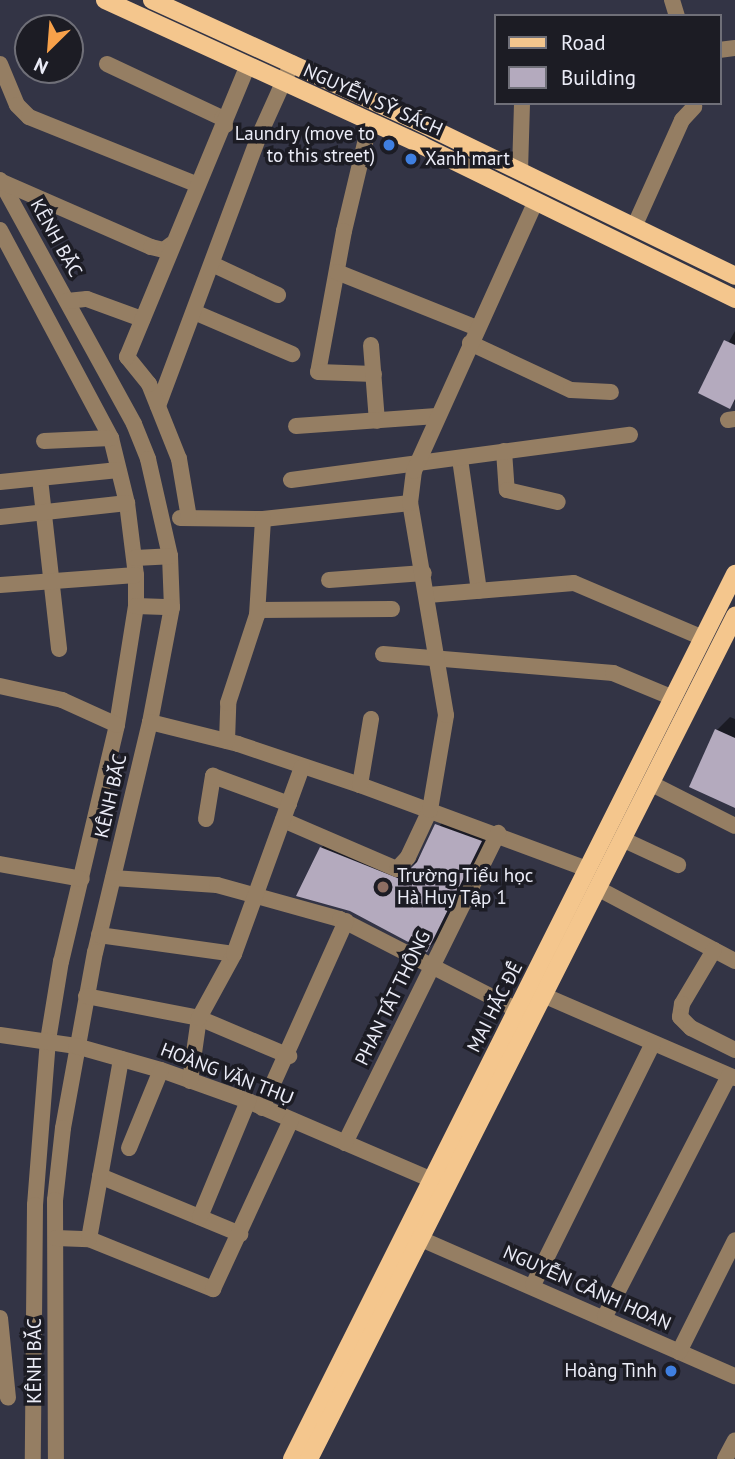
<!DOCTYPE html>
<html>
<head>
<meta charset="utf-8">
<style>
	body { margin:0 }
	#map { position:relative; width:735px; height:1459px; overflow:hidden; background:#333445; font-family:"PT Sans",sans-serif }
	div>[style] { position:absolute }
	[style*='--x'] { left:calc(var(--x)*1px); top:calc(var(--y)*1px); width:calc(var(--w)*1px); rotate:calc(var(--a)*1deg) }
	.shadow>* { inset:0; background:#0007 }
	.building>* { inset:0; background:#b4aabe }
	.minor>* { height:16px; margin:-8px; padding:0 8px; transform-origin:8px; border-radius:8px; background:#957e63 }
	.major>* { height:18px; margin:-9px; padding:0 9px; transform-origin:9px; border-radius:9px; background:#f4c68d }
	.dots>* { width:19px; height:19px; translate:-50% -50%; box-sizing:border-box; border:4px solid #1c1c24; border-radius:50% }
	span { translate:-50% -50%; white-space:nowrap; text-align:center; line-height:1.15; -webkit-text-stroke:7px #1c1c24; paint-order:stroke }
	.street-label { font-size:19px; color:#ebecf7 }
	.poi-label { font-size:19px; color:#ebecf7 }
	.right { translate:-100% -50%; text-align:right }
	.left { translate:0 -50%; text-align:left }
	.legend { position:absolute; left:494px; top:14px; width:228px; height:91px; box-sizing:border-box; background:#1c1c24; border:2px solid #6f6f78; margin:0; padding:9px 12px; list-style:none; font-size:21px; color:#ebecf7 }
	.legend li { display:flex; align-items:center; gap:14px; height:35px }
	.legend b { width:35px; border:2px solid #6f6f78 }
	.north { position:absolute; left:14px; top:14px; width:70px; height:70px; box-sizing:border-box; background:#1c1c24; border:2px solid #6f6f78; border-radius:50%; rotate:205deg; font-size:19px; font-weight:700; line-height:28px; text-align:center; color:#ebecf7 }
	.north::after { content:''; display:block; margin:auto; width:24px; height:32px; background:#f8a14a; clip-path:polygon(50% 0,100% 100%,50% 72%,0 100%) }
</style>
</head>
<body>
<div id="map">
	<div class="shadow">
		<div style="clip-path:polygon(735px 331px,735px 401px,730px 407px,700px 392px)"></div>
		<div style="clip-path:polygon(730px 717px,735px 719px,735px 804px,717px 730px)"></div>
		<div style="clip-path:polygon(447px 815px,491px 831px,437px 940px,427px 950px,350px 910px,321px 848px,331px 838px,410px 870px)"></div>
	</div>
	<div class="building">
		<div style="clip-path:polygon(724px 340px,735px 345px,735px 399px,730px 409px,698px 393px)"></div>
		<div style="clip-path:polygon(715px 729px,735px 738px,735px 808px,689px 787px)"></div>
		<div style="clip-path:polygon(435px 824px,482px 841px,427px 952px,350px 911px,296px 896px,320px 847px,400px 879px,417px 862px)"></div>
	</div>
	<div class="minor">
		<div style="--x:672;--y:0;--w:17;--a:73"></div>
		<div style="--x:719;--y:50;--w:16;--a:-7"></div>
		<div style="--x:0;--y:64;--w:44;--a:67.5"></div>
		<div style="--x:17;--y:105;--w:17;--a:45"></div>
		<div style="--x:29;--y:117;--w:180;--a:21.9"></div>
		<div style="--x:107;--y:64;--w:127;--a:25.2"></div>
		<div style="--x:222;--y:118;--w:8;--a:60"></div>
		<div style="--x:370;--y:122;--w:112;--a:103.4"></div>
		<div style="--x:344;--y:231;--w:143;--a:100.4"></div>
		<div style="--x:318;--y:372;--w:56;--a:2"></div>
		<div style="--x:520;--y:171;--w:68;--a:-88.3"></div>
		<div style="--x:0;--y:180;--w:278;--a:61.2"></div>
		<div style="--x:134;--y:424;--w:38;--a:68"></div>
		<div style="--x:148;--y:459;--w:99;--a:77.2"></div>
		<div style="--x:170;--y:556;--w:51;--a:87.8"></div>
		<div style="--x:172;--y:607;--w:117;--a:100.8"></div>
		<div style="--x:150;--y:722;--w:236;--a:103.4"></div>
		<div style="--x:95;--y:952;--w:179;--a:100.3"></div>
		<div style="--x:63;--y:1128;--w:72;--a:96.3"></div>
		<div style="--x:55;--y:1200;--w:259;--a:89.8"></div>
		<div style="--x:0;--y:181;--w:165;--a:23.6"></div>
		<div style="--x:151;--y:247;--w:13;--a:13"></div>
		<div style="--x:164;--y:250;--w:10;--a:-37"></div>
		<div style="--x:634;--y:227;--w:117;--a:-65.8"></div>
		<div style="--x:682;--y:120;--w:18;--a:-47"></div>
		<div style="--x:0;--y:230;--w:236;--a:61.9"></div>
		<div style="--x:111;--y:438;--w:67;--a:76.2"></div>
		<div style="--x:127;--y:503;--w:73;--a:82.9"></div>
		<div style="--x:136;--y:575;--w:31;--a:90"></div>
		<div style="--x:136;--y:606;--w:121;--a:99.1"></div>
		<div style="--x:117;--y:725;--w:243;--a:103.3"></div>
		<div style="--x:61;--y:961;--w:80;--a:99.3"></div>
		<div style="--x:48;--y:1040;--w:166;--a:94.5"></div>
		<div style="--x:35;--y:1205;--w:254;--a:90.5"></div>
		<div style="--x:212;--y:264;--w:73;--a:25.2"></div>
		<div style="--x:337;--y:272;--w:151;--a:21.8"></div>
		<div style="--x:67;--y:301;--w:20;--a:-6"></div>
		<div style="--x:87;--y:299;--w:59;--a:20"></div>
		<div style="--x:194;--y:312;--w:107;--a:23.2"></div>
		<div style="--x:470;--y:343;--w:111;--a:25"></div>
		<div style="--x:571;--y:390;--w:40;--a:2.9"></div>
		<div style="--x:371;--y:345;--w:76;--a:85.5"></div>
		<div style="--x:158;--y:406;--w:288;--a:-69.5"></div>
		<div style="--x:259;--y:136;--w:80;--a:-65.7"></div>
		<div style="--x:728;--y:420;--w:7;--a:-8"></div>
		<div style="--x:296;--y:426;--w:141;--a:-4.1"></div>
		<div style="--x:44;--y:441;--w:67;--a:-2.6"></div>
		<div style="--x:504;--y:451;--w:39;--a:86"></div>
		<div style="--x:507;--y:490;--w:52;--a:13.2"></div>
		<div style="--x:460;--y:459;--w:133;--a:81.8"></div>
		<div style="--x:40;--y:479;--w:171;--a:83.6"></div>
		<div style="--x:291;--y:480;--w:342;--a:-7.6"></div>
		<div style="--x:0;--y:482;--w:119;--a:-5.8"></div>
		<div style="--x:0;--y:517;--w:128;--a:-6.3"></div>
		<div style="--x:180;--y:518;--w:83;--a:0.7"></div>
		<div style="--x:263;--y:519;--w:148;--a:-6.2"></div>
		<div style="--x:189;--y:518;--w:60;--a:-99.6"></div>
		<div style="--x:179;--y:459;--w:81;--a:-111.8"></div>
		<div style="--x:149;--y:384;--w:35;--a:-129"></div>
		<div style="--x:127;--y:357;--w:314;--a:-67.5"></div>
		<div style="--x:135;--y:558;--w:35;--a:-3"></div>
		<div style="--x:329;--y:580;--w:95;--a:-4.2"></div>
		<div style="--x:0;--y:585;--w:136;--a:-4.2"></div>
		<div style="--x:428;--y:595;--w:146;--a:-4.7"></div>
		<div style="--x:574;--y:583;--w:140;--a:23.1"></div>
		<div style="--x:136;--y:606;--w:36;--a:2"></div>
		<div style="--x:258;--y:610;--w:134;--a:-0.4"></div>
		<div style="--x:383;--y:654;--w:231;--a:4.7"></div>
		<div style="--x:613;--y:673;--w:65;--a:22.6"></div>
		<div style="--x:0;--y:686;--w:64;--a:12.7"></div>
		<div style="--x:62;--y:700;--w:60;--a:24.4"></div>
		<div style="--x:150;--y:722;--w:91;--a:14"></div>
		<div style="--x:238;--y:744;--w:129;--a:18.6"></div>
		<div style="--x:360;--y:785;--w:242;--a:20.3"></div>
		<div style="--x:227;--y:741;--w:38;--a:-88"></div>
		<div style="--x:228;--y:703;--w:93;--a:-71.8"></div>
		<div style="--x:257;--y:615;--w:96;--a:-86.4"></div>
		<div style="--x:650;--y:783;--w:95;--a:26.8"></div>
		<div style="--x:360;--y:785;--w:67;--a:-80.5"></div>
		<div style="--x:206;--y:819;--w:44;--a:-80.8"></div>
		<div style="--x:213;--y:776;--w:81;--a:20.2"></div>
		<div style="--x:283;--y:820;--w:124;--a:23.3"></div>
		<div style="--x:397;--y:869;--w:16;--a:-47"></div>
		<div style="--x:408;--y:857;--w:52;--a:-64.9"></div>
		<div style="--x:430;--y:810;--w:96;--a:-80.4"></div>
		<div style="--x:446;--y:715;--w:215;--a:-99.6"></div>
		<div style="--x:410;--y:503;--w:32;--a:-83"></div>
		<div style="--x:414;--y:471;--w:296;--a:-65.7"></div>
		<div style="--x:622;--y:839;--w:62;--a:24.9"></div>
		<div style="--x:0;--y:864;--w:83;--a:10.4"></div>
		<div style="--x:113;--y:878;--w:104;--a:3.9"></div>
		<div style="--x:217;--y:885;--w:128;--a:15.5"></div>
		<div style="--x:340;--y:919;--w:199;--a:27.2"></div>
		<div style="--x:597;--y:888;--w:156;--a:27.9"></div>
		<div style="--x:99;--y:935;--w:136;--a:8"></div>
		<div style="--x:714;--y:950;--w:63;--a:120.7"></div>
		<div style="--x:682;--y:1004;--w:13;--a:99"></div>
		<div style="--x:680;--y:1017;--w:16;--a:45"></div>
		<div style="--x:691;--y:1028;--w:49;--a:26.6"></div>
		<div style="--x:543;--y:995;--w:209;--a:23.4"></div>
		<div style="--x:86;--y:996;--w:115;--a:11"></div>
		<div style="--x:199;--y:1018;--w:98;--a:22.9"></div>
		<div style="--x:0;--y:1035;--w:77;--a:8.2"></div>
		<div style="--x:76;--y:1046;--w:88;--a:15.8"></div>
		<div style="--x:161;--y:1070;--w:92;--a:19.6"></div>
		<div style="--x:248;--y:1101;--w:200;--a:23.2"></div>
		<div style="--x:190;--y:1081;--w:64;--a:-81.9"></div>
		<div style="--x:199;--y:1018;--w:73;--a:-61.3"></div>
		<div style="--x:234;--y:954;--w:199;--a:-70"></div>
		<div style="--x:262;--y:1108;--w:205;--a:-65.8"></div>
		<div style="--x:345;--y:1143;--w:346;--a:-63.7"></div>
		<div style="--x:129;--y:1148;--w:84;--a:-67.7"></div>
		<div style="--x:100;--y:1176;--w:152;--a:22.5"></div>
		<div style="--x:200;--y:1217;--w:126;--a:-67.5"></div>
		<div style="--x:56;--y:1238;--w:33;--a:2"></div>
		<div style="--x:89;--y:1239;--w:134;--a:22"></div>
		<div style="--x:213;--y:1289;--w:186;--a:-65.2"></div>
		<div style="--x:89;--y:1239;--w:183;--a:-79.9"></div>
		<div style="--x:421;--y:1239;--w:343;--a:23.6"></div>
		<div style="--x:533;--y:1285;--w:270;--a:-63.6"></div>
		<div style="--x:605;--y:1316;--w:270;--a:-62.7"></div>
		<div style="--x:0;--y:1318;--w:80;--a:84.3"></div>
		<div style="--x:679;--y:1352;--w:125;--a:-63.4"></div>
		<div style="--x:725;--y:1459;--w:21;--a:-62"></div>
	</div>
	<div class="major">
		<div style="--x:105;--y:0;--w:348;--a:24.6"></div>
		<div style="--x:421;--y:145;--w:350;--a:26.1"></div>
		<div style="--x:152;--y:0;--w:284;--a:24.6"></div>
		<div style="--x:410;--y:118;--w:361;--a:25.9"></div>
		<div style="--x:292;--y:1459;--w:990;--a:-63.41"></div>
		<div style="--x:309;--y:1459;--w:945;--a:-63.19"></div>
	</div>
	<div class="dots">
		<div style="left:389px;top:145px;background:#3f7fe0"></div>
		<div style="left:411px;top:159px;background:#3f7fe0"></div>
		<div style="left:383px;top:887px;background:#8d6e63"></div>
		<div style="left:671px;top:1371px;background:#3f7fe0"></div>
	</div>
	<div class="street-label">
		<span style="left:373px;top:100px;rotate:24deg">NGUYỄN SỸ SÁCH</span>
		<span style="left:56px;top:238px;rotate:61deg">KÊNH BẮC</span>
		<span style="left:111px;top:796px;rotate:-77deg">KÊNH BẮC</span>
		<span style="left:393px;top:998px;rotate:-64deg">PHAN TẤT THÔNG</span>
		<span style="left:495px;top:1007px;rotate:-63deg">MAI HẮC ĐẾ</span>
		<span style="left:227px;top:1074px;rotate:21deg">HOÀNG VĂN THỤ</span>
		<span style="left:587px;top:1288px;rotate:24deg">NGUYỄN CẢNH HOAN</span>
		<span style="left:35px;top:1361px;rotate:-90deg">KÊNH BẮC</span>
	</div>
	<div class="poi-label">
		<span class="right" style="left:375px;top:145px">Laundry (move to<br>to this street)</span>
		<span class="left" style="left:425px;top:159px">Xanh mart</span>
		<span class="left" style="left:397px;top:887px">Trường Tiểu học<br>Hà Huy Tập 1</span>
		<span class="right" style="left:657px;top:1371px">Hoàng Tình</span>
	</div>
	<ul class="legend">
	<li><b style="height:9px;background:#f4c68d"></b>Road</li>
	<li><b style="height:19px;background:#b4aabe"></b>Building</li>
	</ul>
	<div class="north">N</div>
</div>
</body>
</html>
